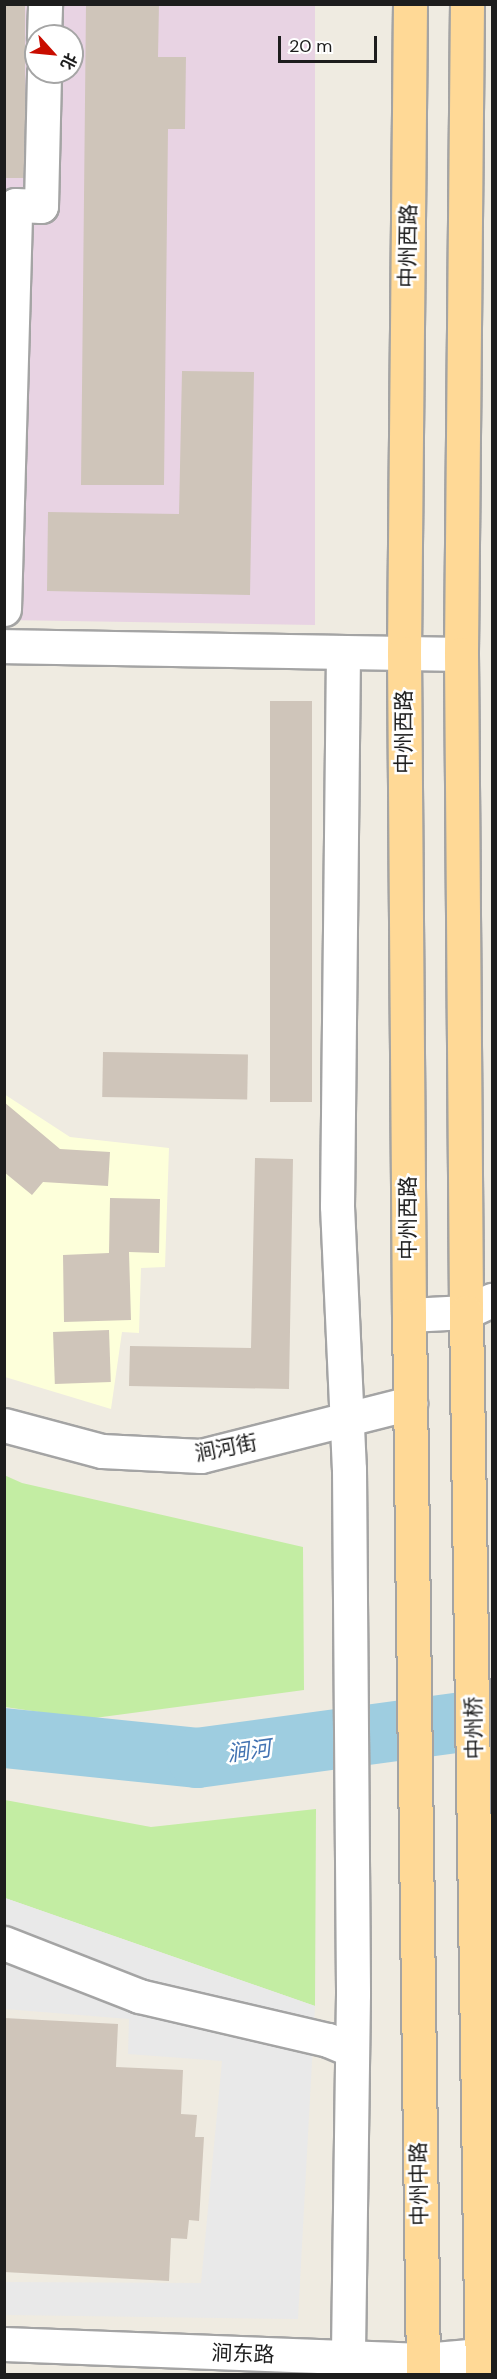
<!DOCTYPE html>
<html>
<head>
<meta charset="utf-8">
<style>
	body { margin:0 }
	#map { position:relative; width:497px; height:2379px; overflow:hidden; background:#efebe1; font-family:"DM Sans","Noto Sans SC",sans-serif }
	div>[style] { position:absolute }
	[style*='--x'] { left:calc(var(--x)*1px); top:calc(var(--y)*1px); width:calc(var(--w)*1px); rotate:calc(var(--a)*1deg) }
	.industrial>* { inset:0; background:#e8d3e3 }
	.education>* { inset:0; background:#fdffda }
	.grass>* { inset:0; background:#c3eda3 }
	.parking>* { inset:0; background:#e9e9e9 }
	.river>* { height:60px; margin:-30px; padding:0 30px; transform-origin:30px; border-radius:30px; background:#9ecde0 }
	.building>* { inset:0; background:#cfc5ba; transform-origin:0 0 }
	.roads { filter:drop-shadow(2px 0 #a4a4a4) drop-shadow(-2px 0 #a4a4a4) drop-shadow(0 2px #a4a4a4) drop-shadow(0 -2px #a4a4a4) }
	.minor>* { height:33px; margin:-16.5px; padding:0 16.5px; transform-origin:16.5px; border-radius:16.5px; background:#fff }
	.major>* { height:33px; margin:-16.5px; padding:0 16.5px; transform-origin:16.5px; border-radius:16.5px; background:#ffd996 }
	span { translate:-50% -50%; white-space:nowrap; text-align:center; line-height:1.15; -webkit-text-stroke:5px #fff; paint-order:stroke }
	.street-label { font-size:21px; color:#1d1d1d }
	.water-label { font-size:22px; color:#4373b2; font-style:italic }
	.frame { position:absolute; inset:0; border:6px solid #1d1d1d; pointer-events:none }
	.north { position:absolute; left:24px; top:24px; width:60px; height:60px; box-sizing:border-box; background:#fff; border:2px solid #a5a5a5; border-radius:50%; rotate:117deg; font-size:16px; font-weight:700; line-height:24px; text-align:center; color:#1d1d1d }
	.north::after { content:''; display:block; margin:auto; width:21px; height:27px; background:#c90d00; clip-path:polygon(50% 0,100% 100%,50% 72%,0 100%) }
	.scale { position:absolute; left:278px; top:36px; width:99px; height:27px; box-sizing:border-box; border:3px solid #1d1d1d; border-top:0; padding-left:8px; font-size:18px; line-height:21px; white-space:nowrap; color:#1d1d1d; -webkit-text-stroke:4px #fff; paint-order:stroke }
</style>
</head>
<body>
<div id="map">
	<div class="industrial">
		<div style="clip-path:polygon(evenodd,5px 5px,315px 5px,315px 625px,5px 620px,5px 5px,36px 36px,72px 36px,72px 72px,36px 72px,36px 36px)"></div>
	</div>
	<div class="education">
		<div style="clip-path:polygon(4px 1094px,70px 1137px,169px 1148px,165px 1267px,141px 1268px,139px 1333px,122px 1332px,111px 1409px,5px 1377px)"></div>
	</div>
	<div class="grass">
		<div style="clip-path:polygon(4px 1475px,22px 1483px,303px 1547px,304px 1690px,87px 1719px,5px 1707px)"></div>
		<div style="clip-path:polygon(5px 1800px,151px 1827px,316px 1809px,315px 2006px,5px 1898px)"></div>
	</div>
	<div class="parking">
		<div style="clip-path:polygon(5px 1898px,315px 2006px,298px 2319px,5px 2315px,5px 2282px,201px 2283px,222px 2061px,128px 2054px,129px 2019px,5px 2009px)"></div>
	</div>
	<div class="river">
		<div style="--x:4;--y:1738;--w:194;--a:5.9"></div>
		<div style="--x:197;--y:1758;--w:298;--a:-7.7"></div>
	</div>
	<div class="building">
		<div style="left:4px;top:4px;width:21px;height:174px"></div>
		<div style="clip-path:polygon(86px 4px,159px 4px,158px 57px,186px 57px,185px 129px,168px 129px,164px 485px,81px 485px)"></div>
		<div style="clip-path:polygon(182px 371px,254px 372px,250px 595px,47px 591px,48px 512px,179px 514px)"></div>
		<div style="left:270px;top:701px;width:42px;height:401px"></div>
		<div style="left:103px;top:1052px;width:145px;height:45px;rotate:1deg"></div>
		<div style="clip-path:polygon(4px 1102px,60px 1149px,110px 1152px,108px 1186px,43px 1182px,32px 1195px,4px 1172px)"></div>
		<div style="clip-path:polygon(255px 1158px,293px 1159px,289px 1389px,129px 1386px,130px 1346px,251px 1348px)"></div>
		<div style="clip-path:polygon(110px 1198px,160px 1199px,159px 1253px,129px 1252px,131px 1320px,64px 1322px,63px 1255px,109px 1253px)"></div>
		<div style="left:109px;top:1330px;width:52px;height:56px;rotate:88deg"></div>
		<div style="clip-path:polygon(4px 2018px,118px 2024px,116px 2067px,183px 2070px,181px 2114px,197px 2115px,195px 2137px,204px 2137px,199px 2221px,189px 2220px,187px 2239px,171px 2238px,169px 2281px,4px 2272px)"></div>
	</div>
	<div class="roads">
		<div class="minor">
			<div style="--x:44;--y:36;--w:32;--a:-88"></div>
			<div style="--x:4;--y:609;--w:404;--a:-88.4"></div>
			<div style="--x:15;--y:205;--w:26;--a:2"></div>
			<div style="--x:41;--y:206;--w:134;--a:-88.7"></div>
			<div style="--x:4;--y:646;--w:457;--a:1"></div>
			<div style="--x:343;--y:652;--w:554;--a:90.62"></div>
			<div style="--x:337;--y:1206;--w:263;--a:87.4"></div>
			<div style="--x:349;--y:1469;--w:525;--a:89.56"></div>
			<div style="--x:353;--y:1994;--w:380;--a:90.8"></div>
			<div style="--x:409;--y:1315;--w:57;--a:-3"></div>
			<div style="--x:466;--y:1312;--w:29;--a:-25"></div>
			<div style="--x:4;--y:1425;--w:101;--a:14.9"></div>
			<div style="--x:102;--y:1451;--w:99;--a:2.9"></div>
			<div style="--x:201;--y:1456;--w:216;--a:-14.2"></div>
			<div style="--x:4;--y:1943;--w:145;--a:21.4"></div>
			<div style="--x:139;--y:1996;--w:194;--a:13.1"></div>
			<div style="--x:328;--y:2040;--w:26;--a:23"></div>
			<div style="--x:4;--y:2344;--w:419;--a:2.2"></div>
			<div style="--x:423;--y:2360;--w:58;--a:-4.9"></div>
		</div>
		<div class="major">
			<div style="--x:410;--y:4;--w:649;--a:90.53"></div>
			<div style="--x:404;--y:653;--w:662;--a:89.57"></div>
			<div style="--x:409;--y:1315;--w:1059;--a:89.24"></div>
			<div style="--x:467;--y:4;--w:650;--a:90.53"></div>
			<div style="--x:461;--y:654;--w:658;--a:89.56"></div>
			<div style="--x:466;--y:1312;--w:1062;--a:89.14"></div>
		</div>
	</div>
	<div class="street-label">
		<span style="left:408px;top:246px;rotate:-89deg">中州西路</span>
		<span style="left:404px;top:732px;rotate:-90deg">中州西路</span>
		<span style="left:408px;top:1218px;rotate:-90deg">中州西路</span>
		<span style="left:226px;top:1448px;rotate:-11deg">涧河街</span>
		<span style="left:474px;top:1728px;rotate:-91deg">中州桥</span>
		<span style="left:419px;top:2184px;rotate:-91deg">中州中路</span>
		<span style="left:243px;top:2354px;rotate:2deg">涧东路</span>
	</div>
	<div class="water-label">
		<span style="left:249px;top:1751px;rotate:-8deg">涧河</span>
	</div>
	<div class="frame"></div>
	<div class="north">北</div>
	<div class="scale">20 m</div>
</div>
</body>
</html>
